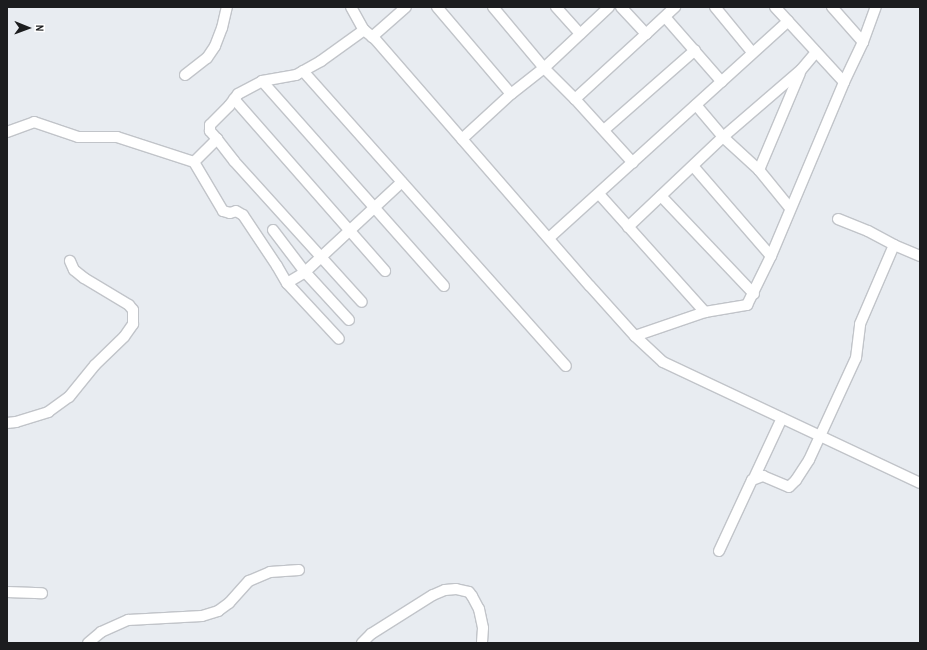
<!DOCTYPE html>
<html>
<head>
<meta charset="utf-8">
<style>
	body { margin:0 }
	#map { position:relative; width:927px; height:650px; overflow:hidden; background:#e8ecf1; font-family:"Archivo Narrow",sans-serif }
	div>[style] { position:absolute }
	[style*='--x'] { left:calc(var(--x)*1px); top:calc(var(--y)*1px); width:calc(var(--w)*1px); rotate:calc(var(--a)*1deg) }
	.roads { filter:drop-shadow(1px 0 #c1c4c9) drop-shadow(-1px 0 #c1c4c9) drop-shadow(0 1px #c1c4c9) drop-shadow(0 -1px #c1c4c9) }
	.minor>* { height:10px; margin:-5px; padding:0 5px; transform-origin:5px; border-radius:5px; background:#fff }
	span { translate:-50% -50%; white-space:nowrap; text-align:center; line-height:1.15; -webkit-text-stroke:3px #fff; paint-order:stroke }
	.frame { position:absolute; inset:0; border:8px solid #1c1d1f; pointer-events:none }
	.north { position:absolute; left:8px; top:8px; width:40px; height:40px; -webkit-text-stroke:3px #fff; paint-order:stroke; rotate:91deg; font-size:11px; font-weight:700; line-height:16px; text-align:center; color:#1c1d1f }
	.north::after { content:''; display:block; margin:auto; width:14px; height:18px; background:#1c1d1f; clip-path:polygon(50% 0,100% 100%,50% 72%,0 100%) }
</style>
</head>
<body>
<div id="map">
	<div class="roads">
		<div class="minor">
			<div style="--x:351;--y:7;--w:26;--a:61"></div>
			<div style="--x:364;--y:30;--w:14;--a:39"></div>
			<div style="--x:375;--y:39;--w:327;--a:49"></div>
			<div style="--x:590;--y:286;--w:67;--a:48"></div>
			<div style="--x:635;--y:336;--w:38;--a:43"></div>
			<div style="--x:663;--y:362;--w:284;--a:25.2"></div>
			<div style="--x:437;--y:7;--w:114;--a:49.6"></div>
			<div style="--x:493;--y:7;--w:80;--a:50.1"></div>
			<div style="--x:544;--y:68;--w:44;--a:45"></div>
			<div style="--x:575;--y:99;--w:86;--a:47.8"></div>
			<div style="--x:556;--y:7;--w:36;--a:48"></div>
			<div style="--x:621;--y:7;--w:37;--a:47"></div>
			<div style="--x:646;--y:34;--w:40;--a:-43"></div>
			<div style="--x:715;--y:7;--w:58;--a:50.6"></div>
			<div style="--x:775;--y:7;--w:102;--a:47.4"></div>
			<div style="--x:832;--y:7;--w:47;--a:48.5"></div>
			<div style="--x:665;--y:17;--w:86;--a:48.8"></div>
			<div style="--x:372;--y:37;--w:45;--a:-41.4"></div>
			<div style="--x:303;--y:71;--w:395;--a:48.3"></div>
			<div style="--x:185;--y:75;--w:28;--a:-38"></div>
			<div style="--x:207;--y:58;--w:14;--a:-56"></div>
			<div style="--x:215;--y:46;--w:19;--a:-69"></div>
			<div style="--x:222;--y:28;--w:22;--a:-77"></div>
			<div style="--x:262;--y:81;--w:274;--a:48.4"></div>
			<div style="--x:234;--y:99;--w:229;--a:48.7"></div>
			<div style="--x:575;--y:99;--w:96;--a:-42.5"></div>
			<div style="--x:696;--y:105;--w:42;--a:49.8"></div>
			<div style="--x:723;--y:137;--w:49;--a:42.5"></div>
			<div style="--x:759;--y:170;--w:49;--a:50.8"></div>
			<div style="--x:604;--y:130;--w:121;--a:-41.3"></div>
			<div style="--x:7;--y:132;--w:29;--a:-20"></div>
			<div style="--x:34;--y:122;--w:46;--a:18.8"></div>
			<div style="--x:78;--y:137;--w:39;--a:0"></div>
			<div style="--x:117;--y:137;--w:81;--a:18"></div>
			<div style="--x:194;--y:162;--w:33;--a:-45"></div>
			<div style="--x:217;--y:139;--w:11;--a:-131"></div>
			<div style="--x:210;--y:131;--w:6;--a:-90"></div>
			<div style="--x:210;--y:125;--w:27;--a:-45"></div>
			<div style="--x:229;--y:106;--w:15;--a:-53"></div>
			<div style="--x:238;--y:94;--w:27;--a:-28"></div>
			<div style="--x:262;--y:81;--w:35;--a:-10"></div>
			<div style="--x:296;--y:75;--w:29;--a:-29"></div>
			<div style="--x:321;--y:61;--w:53;--a:-35.8"></div>
			<div style="--x:217;--y:139;--w:28;--a:52"></div>
			<div style="--x:234;--y:161;--w:190;--a:47.8"></div>
			<div style="--x:462;--y:139;--w:67;--a:-42.6"></div>
			<div style="--x:511;--y:94;--w:42;--a:-38.2"></div>
			<div style="--x:544;--y:68;--w:89;--a:-43.2"></div>
			<div style="--x:194;--y:162;--w:57;--a:59.4"></div>
			<div style="--x:223;--y:211;--w:7;--a:16"></div>
			<div style="--x:230;--y:213;--w:6;--a:-18"></div>
			<div style="--x:236;--y:211;--w:8;--a:30"></div>
			<div style="--x:243;--y:215;--w:61;--a:56.3"></div>
			<div style="--x:277;--y:266;--w:20;--a:60"></div>
			<div style="--x:287;--y:283;--w:76;--a:47.1"></div>
			<div style="--x:693;--y:166;--w:119;--a:49.1"></div>
			<div style="--x:759;--y:170;--w:105;--a:-67.1"></div>
			<div style="--x:599;--y:194;--w:159;--a:48.1"></div>
			<div style="--x:661;--y:196;--w:135;--a:46.5"></div>
			<div style="--x:838;--y:219;--w:32;--a:22"></div>
			<div style="--x:868;--y:231;--w:30;--a:28"></div>
			<div style="--x:628;--y:227;--w:131;--a:-43.5"></div>
			<div style="--x:723;--y:137;--w:103;--a:-40.7"></div>
			<div style="--x:801;--y:70;--w:23;--a:-50"></div>
			<div style="--x:273;--y:230;--w:53;--a:52.7"></div>
			<div style="--x:305;--y:272;--w:65;--a:47.5"></div>
			<div style="--x:549;--y:238;--w:323;--a:-42.2"></div>
			<div style="--x:287;--y:283;--w:21;--a:-31"></div>
			<div style="--x:305;--y:272;--w:132;--a:-42.9"></div>
			<div style="--x:635;--y:336;--w:74;--a:-18.9"></div>
			<div style="--x:705;--y:312;--w:43;--a:-9.5"></div>
			<div style="--x:747;--y:305;--w:55;--a:-63.9"></div>
			<div style="--x:771;--y:256;--w:189;--a:-67.2"></div>
			<div style="--x:844;--y:82;--w:44;--a:-64.6"></div>
			<div style="--x:863;--y:42;--w:37;--a:-70"></div>
			<div style="--x:7;--y:423;--w:9;--a:-6"></div>
			<div style="--x:16;--y:422;--w:34;--a:-17"></div>
			<div style="--x:48;--y:412;--w:26;--a:-36"></div>
			<div style="--x:69;--y:397;--w:41;--a:-50.9"></div>
			<div style="--x:95;--y:365;--w:40;--a:-44"></div>
			<div style="--x:124;--y:337;--w:16;--a:-55"></div>
			<div style="--x:133;--y:324;--w:14;--a:-90"></div>
			<div style="--x:133;--y:310;--w:6;--a:-129"></div>
			<div style="--x:129;--y:305;--w:52;--a:-149"></div>
			<div style="--x:84;--y:278;--w:13;--a:-141"></div>
			<div style="--x:74;--y:270;--w:10;--a:-114"></div>
			<div style="--x:754;--y:478;--w:66;--a:-65"></div>
			<div style="--x:719;--y:551;--w:78;--a:-65.1"></div>
			<div style="--x:752;--y:480;--w:12;--a:-20"></div>
			<div style="--x:763;--y:476;--w:28;--a:23"></div>
			<div style="--x:789;--y:487;--w:10;--a:-45"></div>
			<div style="--x:796;--y:480;--w:24;--a:-57"></div>
			<div style="--x:809;--y:460;--w:112;--a:-65.3"></div>
			<div style="--x:856;--y:358;--w:34;--a:-83"></div>
			<div style="--x:860;--y:324;--w:86;--a:-66.7"></div>
			<div style="--x:894;--y:245;--w:28;--a:23"></div>
			<div style="--x:7;--y:592;--w:35;--a:2"></div>
			<div style="--x:88;--y:643;--w:17;--a:-40"></div>
			<div style="--x:101;--y:632;--w:30;--a:-24"></div>
			<div style="--x:128;--y:620;--w:74;--a:-3.1"></div>
			<div style="--x:202;--y:616;--w:17;--a:-17"></div>
			<div style="--x:218;--y:611;--w:14;--a:-36"></div>
			<div style="--x:229;--y:603;--w:30;--a:-48"></div>
			<div style="--x:249;--y:581;--w:23;--a:-23"></div>
			<div style="--x:270;--y:572;--w:29;--a:-4"></div>
			<div style="--x:362;--y:643;--w:13;--a:-45"></div>
			<div style="--x:371;--y:634;--w:73;--a:-32.2"></div>
			<div style="--x:433;--y:595;--w:13;--a:-23"></div>
			<div style="--x:445;--y:590;--w:11;--a:-5"></div>
			<div style="--x:456;--y:589;--w:13;--a:13"></div>
			<div style="--x:469;--y:592;--w:5;--a:53"></div>
			<div style="--x:472;--y:596;--w:15;--a:62"></div>
			<div style="--x:479;--y:609;--w:19;--a:78"></div>
			<div style="--x:483;--y:628;--w:15;--a:94"></div>
		</div>
	</div>
	<div class="frame"></div>
	<div class="north">N</div>
</div>
</body>
</html>
